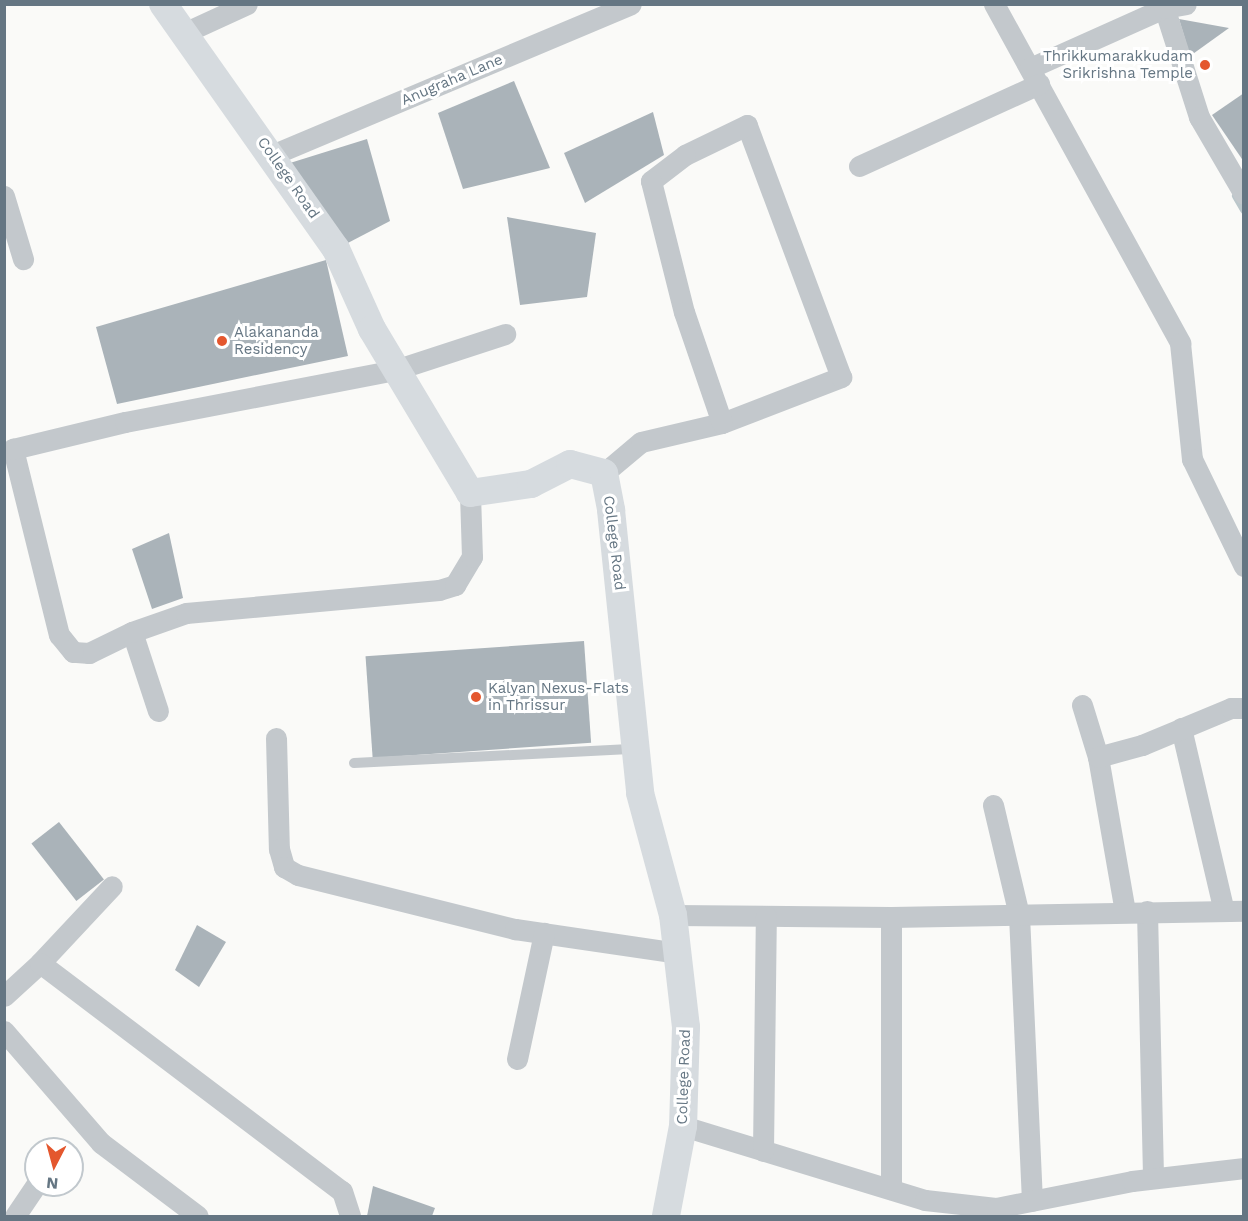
<!DOCTYPE html>
<html>
<head>
<meta charset="utf-8">
<style>
	body { margin:0 }
	#map { position:relative; width:1248px; height:1221px; overflow:hidden; background:#fafaf8; font-family:"Work Sans",sans-serif }
	div>[style] { position:absolute }
	[style*='--x'] { left:calc(var(--x)*1px); top:calc(var(--y)*1px); width:calc(var(--w)*1px); rotate:calc(var(--a)*1deg) }
	.stream>* { height:8px; margin:-4px; padding:0 4px; transform-origin:4px; border-radius:4px; background:#bbc7cb }
	.building>* { inset:0; background:#aab3b9; transform-origin:0 0 }
	.lane>* { height:10px; margin:-5px; padding:0 5px; transform-origin:5px; border-radius:5px; background:#c3c8cc }
	.street>* { height:21px; margin:-10.5px; padding:0 10.5px; transform-origin:10.5px; border-radius:10.5px; background:#c3c8cc }
	.secondary>* { height:28px; margin:-14px; padding:0 14px; transform-origin:14px; border-radius:14px; background:#d6dbdf }
	.dots>* { width:16px; height:16px; translate:-50% -50%; box-sizing:border-box; border:3px solid #fff; border-radius:50% }
	span { translate:-50% -50%; white-space:nowrap; text-align:center; line-height:1.15; -webkit-text-stroke:6px #fff; paint-order:stroke }
	.poi-label { font-size:15px; color:#657683 }
	.right { translate:-100% -50%; text-align:right }
	.left { translate:0 -50%; text-align:left }
	.street-label { font-size:15px; color:#657683 }
	.frame { position:absolute; inset:0; border:6px solid #657683; pointer-events:none }
	.north { position:absolute; left:24px; top:1137px; width:60px; height:60px; box-sizing:border-box; background:#fff; border:2px solid #c1c8cd; border-radius:50%; rotate:186deg; font-size:16px; font-weight:700; line-height:24px; text-align:center; color:#657683 }
	.north::after { content:''; display:block; margin:auto; width:21px; height:27px; background:#e4572e; clip-path:polygon(50% 0,100% 100%,50% 72%,0 100%) }
</style>
</head>
<body>
<div id="map">
	<div class="stream">
		<div style="--x:1236;--y:196;--w:16;--a:60"></div>
	</div>
	<div class="building">
		<div style="clip-path:polygon(1179px 19px,1229px 28px,1190px 56px)"></div>
		<div style="clip-path:polygon(514px 81px,550px 168px,463px 189px,438px 113px)"></div>
		<div style="clip-path:polygon(1244px 93px,1244px 162px,1212px 115px)"></div>
		<div style="clip-path:polygon(653px 112px,664px 155px,585px 203px,564px 153px)"></div>
		<div style="clip-path:polygon(367px 139px,390px 221px,344px 245px,290px 163px)"></div>
		<div style="clip-path:polygon(507px 217px,596px 233px,587px 297px,520px 305px)"></div>
		<div style="clip-path:polygon(326px 260px,348px 356px,117px 404px,96px 327px)"></div>
		<div style="clip-path:polygon(169px 533px,183px 598px,152px 609px,132px 549px)"></div>
		<div style="left:584px;top:641px;width:102px;height:219px;rotate:86deg"></div>
		<div style="left:59px;top:822px;width:73px;height:35px;rotate:52deg"></div>
		<div style="clip-path:polygon(197px 925px,226px 942px,199px 987px,175px 970px)"></div>
		<div style="clip-path:polygon(373px 1186px,435px 1208px,432px 1216px,367px 1216px)"></div>
	</div>
	<div class="lane">
		<div style="--x:354;--y:763;--w:281;--a:-2.9"></div>
	</div>
	<div class="street">
		<div style="--x:994;--y:4;--w:387;--a:61.2"></div>
		<div style="--x:1180;--y:343;--w:117;--a:84.1"></div>
		<div style="--x:1192;--y:459;--w:119;--a:64.1"></div>
		<div style="--x:1163;--y:4;--w:119;--a:72.3"></div>
		<div style="--x:1199;--y:117;--w:89;--a:59.7"></div>
		<div style="--x:184;--y:33;--w:69;--a:-24.7"></div>
		<div style="--x:1030;--y:68;--w:147;--a:-24.1"></div>
		<div style="--x:1164;--y:8;--w:22;--a:-10"></div>
		<div style="--x:272;--y:155;--w:389;--a:-22.8"></div>
		<div style="--x:859;--y:166;--w:198;--a:-24.5"></div>
		<div style="--x:4;--y:196;--w:66;--a:73.2"></div>
		<div style="--x:604;--y:473;--w:48;--a:-40"></div>
		<div style="--x:641;--y:442;--w:83;--a:-13.2"></div>
		<div style="--x:722;--y:423;--w:128;--a:-21.1"></div>
		<div style="--x:841;--y:377;--w:269;--a:-110.5"></div>
		<div style="--x:747;--y:125;--w:69;--a:154.2"></div>
		<div style="--x:685;--y:155;--w:43;--a:142.6"></div>
		<div style="--x:651;--y:181;--w:135;--a:75.9"></div>
		<div style="--x:684;--y:312;--w:117;--a:71.1"></div>
		<div style="--x:132;--y:632;--w:48;--a:154"></div>
		<div style="--x:89;--y:653;--w:16;--a:-176"></div>
		<div style="--x:73;--y:652;--w:22;--a:-129"></div>
		<div style="--x:59;--y:635;--w:192;--a:-103.9"></div>
		<div style="--x:13;--y:449;--w:115;--a:-13.6"></div>
		<div style="--x:125;--y:422;--w:275;--a:-10.9"></div>
		<div style="--x:395;--y:370;--w:116;--a:-18.1"></div>
		<div style="--x:1082;--y:705;--w:54;--a:72.9"></div>
		<div style="--x:1098;--y:757;--w:156;--a:80.1"></div>
		<div style="--x:158;--y:711;--w:83;--a:-108.2"></div>
		<div style="--x:132;--y:632;--w:57;--a:-19.4"></div>
		<div style="--x:186;--y:613;--w:254;--a:-5.2"></div>
		<div style="--x:439;--y:590;--w:17;--a:-17"></div>
		<div style="--x:455;--y:585;--w:33;--a:-59"></div>
		<div style="--x:472;--y:557;--w:64;--a:-91.8"></div>
		<div style="--x:1181;--y:728;--w:188;--a:76.8"></div>
		<div style="--x:276;--y:738;--w:111;--a:88.5"></div>
		<div style="--x:279;--y:849;--w:19;--a:74"></div>
		<div style="--x:284;--y:867;--w:16;--a:30"></div>
		<div style="--x:298;--y:875;--w:224;--a:14"></div>
		<div style="--x:515;--y:929;--w:164;--a:8.4"></div>
		<div style="--x:1098;--y:757;--w:46;--a:-15.3"></div>
		<div style="--x:1142;--y:745;--w:96;--a:-22.6"></div>
		<div style="--x:1231;--y:708;--w:13;--a:0"></div>
		<div style="--x:993;--y:805;--w:113;--a:76.7"></div>
		<div style="--x:1019;--y:915;--w:286;--a:87.4"></div>
		<div style="--x:1147;--y:911;--w:267;--a:88.7"></div>
		<div style="--x:673;--y:915;--w:218;--a:0.5"></div>
		<div style="--x:891;--y:917;--w:353;--a:-1"></div>
		<div style="--x:40;--y:963;--w:105;--a:-46.9"></div>
		<div style="--x:4;--y:996;--w:49;--a:-42.5"></div>
		<div style="--x:40;--y:963;--w:378;--a:37.1"></div>
		<div style="--x:342;--y:1191;--w:26;--a:72"></div>
		<div style="--x:4;--y:1031;--w:148;--a:49.1"></div>
		<div style="--x:101;--y:1143;--w:121;--a:37"></div>
		<div style="--x:517;--y:1059;--w:129;--a:-77.9"></div>
		<div style="--x:683;--y:1126;--w:253;--a:17"></div>
		<div style="--x:925;--y:1200;--w:71;--a:6.4"></div>
		<div style="--x:996;--y:1208;--w:139;--a:-11.2"></div>
		<div style="--x:1132;--y:1181;--w:113;--a:-6.6"></div>
		<div style="--x:763;--y:1151;--w:235;--a:-89.3"></div>
		<div style="--x:891;--y:1189;--w:272;--a:-90"></div>
		<div style="--x:15;--y:1216;--w:37;--a:-56"></div>
	</div>
	<div class="secondary">
		<div style="--x:163;--y:4;--w:300;--a:54.8"></div>
		<div style="--x:336;--y:249;--w:88;--a:65.8"></div>
		<div style="--x:372;--y:329;--w:191;--a:59.1"></div>
		<div style="--x:470;--y:493;--w:62;--a:-8.4"></div>
		<div style="--x:531;--y:484;--w:44;--a:-27.1"></div>
		<div style="--x:570;--y:464;--w:35;--a:15"></div>
		<div style="--x:604;--y:473;--w:38;--a:79"></div>
		<div style="--x:611;--y:510;--w:284;--a:84.1"></div>
		<div style="--x:640;--y:793;--w:126;--a:74.9"></div>
		<div style="--x:673;--y:915;--w:113;--a:83.4"></div>
		<div style="--x:686;--y:1027;--w:99;--a:91.7"></div>
		<div style="--x:683;--y:1126;--w:92;--a:100.7"></div>
	</div>
	<div class="dots">
		<div style="left:1205px;top:65px;background:#e4572e"></div>
		<div style="left:222px;top:341px;background:#e4572e"></div>
		<div style="left:476px;top:697px;background:#e4572e"></div>
	</div>
	<div class="poi-label">
		<span class="right" style="left:1193px;top:65px">Thrikkumarakkudam<br>Srikrishna Temple</span>
		<span class="left" style="left:234px;top:341px">Alakananda<br>Residency</span>
		<span class="left" style="left:488px;top:697px">Kalyan Nexus-Flats<br>in Thrissur</span>
	</div>
	<div class="street-label">
		<span style="left:452px;top:80px;rotate:-23deg">Anugraha Lane</span>
		<span style="left:288px;top:178px;rotate:55deg">College Road</span>
		<span style="left:614px;top:543px;rotate:83deg">College Road</span>
		<span style="left:684px;top:1077px;rotate:-88deg">College Road</span>
	</div>
	<div class="frame"></div>
	<div class="north">N</div>
</div>
</body>
</html>
